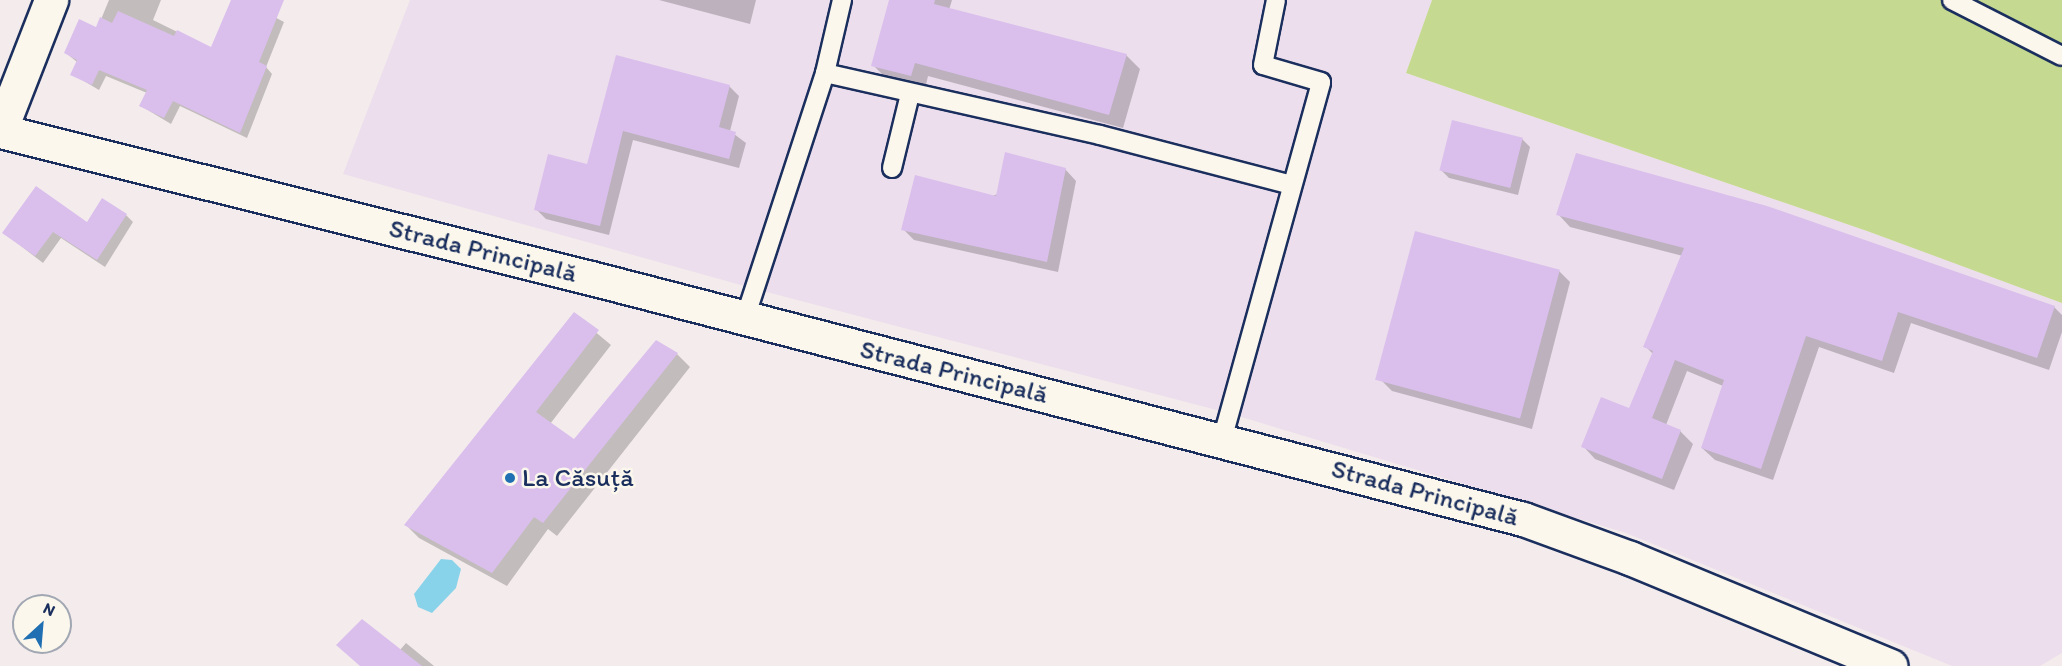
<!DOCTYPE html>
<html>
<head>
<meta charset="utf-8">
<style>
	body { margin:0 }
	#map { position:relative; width:2062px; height:666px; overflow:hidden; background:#f4ecec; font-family:Itim,sans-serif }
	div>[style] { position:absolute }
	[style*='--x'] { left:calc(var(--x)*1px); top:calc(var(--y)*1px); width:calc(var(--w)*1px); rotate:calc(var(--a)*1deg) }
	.built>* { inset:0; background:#ecdeec }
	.green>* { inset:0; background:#c5da90 }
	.water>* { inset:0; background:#89d3ea }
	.shadow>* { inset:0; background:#0003 }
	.building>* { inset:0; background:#dabfed; transform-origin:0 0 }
	.roads { filter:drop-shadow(2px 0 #1b2f5e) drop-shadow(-2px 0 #1b2f5e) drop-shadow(0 2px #1b2f5e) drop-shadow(0 -2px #1b2f5e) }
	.lane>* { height:18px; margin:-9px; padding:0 9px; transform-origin:9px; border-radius:9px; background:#fbf7ec }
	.street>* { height:33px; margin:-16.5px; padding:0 16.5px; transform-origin:16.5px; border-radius:16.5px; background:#fbf7ec }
	.secondary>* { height:33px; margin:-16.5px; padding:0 16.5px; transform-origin:16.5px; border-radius:16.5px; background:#fbf7ec }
	.dots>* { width:16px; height:16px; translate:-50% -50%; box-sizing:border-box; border:3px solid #fbf7ec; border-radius:50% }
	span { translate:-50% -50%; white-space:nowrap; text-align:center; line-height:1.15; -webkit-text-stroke:5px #fbf7ec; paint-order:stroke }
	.street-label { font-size:26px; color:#1b2f5e }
	.poi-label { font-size:26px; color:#1b2f5e }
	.left { translate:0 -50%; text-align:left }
	.north { position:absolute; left:12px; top:594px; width:60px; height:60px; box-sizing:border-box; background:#fbf7ec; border:2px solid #a1a7b3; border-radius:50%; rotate:26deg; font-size:16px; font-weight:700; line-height:24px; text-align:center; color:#1b2f5e }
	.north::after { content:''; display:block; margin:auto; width:21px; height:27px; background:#1f6fb2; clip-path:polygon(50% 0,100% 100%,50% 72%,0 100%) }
</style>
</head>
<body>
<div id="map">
	<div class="built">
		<div style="clip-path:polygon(410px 0,1432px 0,1406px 73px,1867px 231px,2062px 303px,2062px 653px,2040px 666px,1952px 666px,1626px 533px,1228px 413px,755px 289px,343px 174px)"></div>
	</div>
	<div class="green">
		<div style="clip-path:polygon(1432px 0,2062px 0,2062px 303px,1867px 231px,1406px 73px)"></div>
	</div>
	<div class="water">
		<div style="clip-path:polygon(441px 559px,452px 560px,461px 569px,456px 588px,432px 613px,418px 607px,414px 594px)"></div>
	</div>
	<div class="shadow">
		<div style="clip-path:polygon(109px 0,161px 0,153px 20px,212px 49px,233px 0,242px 0,284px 22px,266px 67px,272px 74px,247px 138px,180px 106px,171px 124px,141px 106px,147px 93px,106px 76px,99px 90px,72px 74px,77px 62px,66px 53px,97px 29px)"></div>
		<div style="clip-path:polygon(659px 0,756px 0,750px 24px)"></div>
		<div style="clip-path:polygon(890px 0,952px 0,949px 10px,1126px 55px,1140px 69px,1123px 128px,928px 76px,925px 89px,887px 79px,873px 65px)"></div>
		<div style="clip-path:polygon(617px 56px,729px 86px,739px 96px,730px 131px,746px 143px,739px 168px,633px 140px,609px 235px,546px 219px,536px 209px,588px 166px)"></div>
		<div style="clip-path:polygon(1522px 139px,1530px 147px,1518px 195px,1449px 178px,1441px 170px)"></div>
		<div style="clip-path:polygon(1065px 169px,1076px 181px,1058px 272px,914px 240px,903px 229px)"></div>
		<div style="clip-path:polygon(1558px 214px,2054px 307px,2062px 315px,2062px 332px,2049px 370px,1911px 323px,1894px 373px,1819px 347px,1773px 480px,1715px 460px,1702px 448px,1723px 386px,1687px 371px,1666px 425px,1680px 431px,1693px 444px,1674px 490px,1595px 459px,1583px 446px,1630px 410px,1653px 354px,1645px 346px,1683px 256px,1570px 227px)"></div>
		<div style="clip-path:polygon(126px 215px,133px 222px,105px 267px,61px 238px,43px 263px,4px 233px,88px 224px)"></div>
		<div style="clip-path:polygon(1559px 271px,1570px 282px,1532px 429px,1392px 391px,1381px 380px)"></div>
		<div style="clip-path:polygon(574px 314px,611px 345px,550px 424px,574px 441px,677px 354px,690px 367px,557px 536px,548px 529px,507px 586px,419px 538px,406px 525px)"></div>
		<div style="clip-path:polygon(406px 643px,434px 666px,361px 666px,400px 650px)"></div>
	</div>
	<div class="building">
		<div style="clip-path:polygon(231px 0,284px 0,259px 62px,267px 66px,240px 133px,173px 101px,164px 118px,139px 106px,147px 90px,99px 70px,92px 85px,70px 75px,77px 60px,64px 53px,79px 19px,96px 27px,100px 17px,112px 23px,118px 11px,174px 36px,177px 30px,211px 47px)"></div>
		<div style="clip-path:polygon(889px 0,935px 0,934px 4px,1127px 54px,1109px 115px,915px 63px,911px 76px,871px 66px)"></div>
		<div style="clip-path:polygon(616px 55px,730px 85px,719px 127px,736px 132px,729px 159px,623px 131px,600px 226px,534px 210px,548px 154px,587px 164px)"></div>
		<div style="left:1452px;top:120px;width:73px;height:52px;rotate:14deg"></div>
		<div style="clip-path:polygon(1005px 152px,1066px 168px,1047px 262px,901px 230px,915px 175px,996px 196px)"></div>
		<div style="clip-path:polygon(1576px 153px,1767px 206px,2055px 306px,2037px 358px,1898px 312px,1882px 361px,1806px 336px,1761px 469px,1701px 448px,1724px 380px,1675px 360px,1652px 418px,1681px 430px,1662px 479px,1581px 447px,1601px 397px,1629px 408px,1653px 351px,1643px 347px,1684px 248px,1556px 215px)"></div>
		<div style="clip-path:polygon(36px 186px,87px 222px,102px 198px,127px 214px,97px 260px,53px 232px,35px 256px,2px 233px)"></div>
		<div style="left:1415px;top:231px;width:150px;height:154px;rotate:15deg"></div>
		<div style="clip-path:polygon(574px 312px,599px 330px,536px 412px,574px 439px,656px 340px,678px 353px,543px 523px,534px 517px,492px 573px,404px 525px)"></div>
		<div style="clip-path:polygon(362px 619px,422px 666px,360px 666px,336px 645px)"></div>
	</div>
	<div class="roads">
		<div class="lane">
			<div style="--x:1952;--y:0;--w:123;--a:27"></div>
			<div style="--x:825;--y:73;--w:282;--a:12.7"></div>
			<div style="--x:1100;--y:135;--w:198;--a:14.6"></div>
			<div style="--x:892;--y:168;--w:76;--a:-76.3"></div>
			<div style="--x:745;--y:318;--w:258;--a:-71.9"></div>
			<div style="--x:825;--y:73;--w:75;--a:-76.9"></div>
			<div style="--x:1222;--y:440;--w:371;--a:-74.5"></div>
			<div style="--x:1321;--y:82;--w:60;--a:-163.7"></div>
			<div style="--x:1263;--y:65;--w:66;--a:-78.7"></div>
		</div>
		<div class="street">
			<div style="--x:0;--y:131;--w:141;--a:-68.7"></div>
		</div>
		<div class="secondary">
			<div style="--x:0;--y:131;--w:609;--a:13.97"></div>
			<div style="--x:591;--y:278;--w:963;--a:14.5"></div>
			<div style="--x:1523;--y:519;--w:114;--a:20"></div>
			<div style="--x:1630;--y:558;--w:282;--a:22.5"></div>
		</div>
	</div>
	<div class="dots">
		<div style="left:510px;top:478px;background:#1f6fb2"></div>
	</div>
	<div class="street-label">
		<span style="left:483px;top:251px;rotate:14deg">Strada Principală</span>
		<span style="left:954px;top:372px;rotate:14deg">Strada Principală</span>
		<span style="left:1425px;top:493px;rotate:15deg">Strada Principală</span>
	</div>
	<div class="poi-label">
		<span class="left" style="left:522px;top:478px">La Căsuță</span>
	</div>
	<div class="north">N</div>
</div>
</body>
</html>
